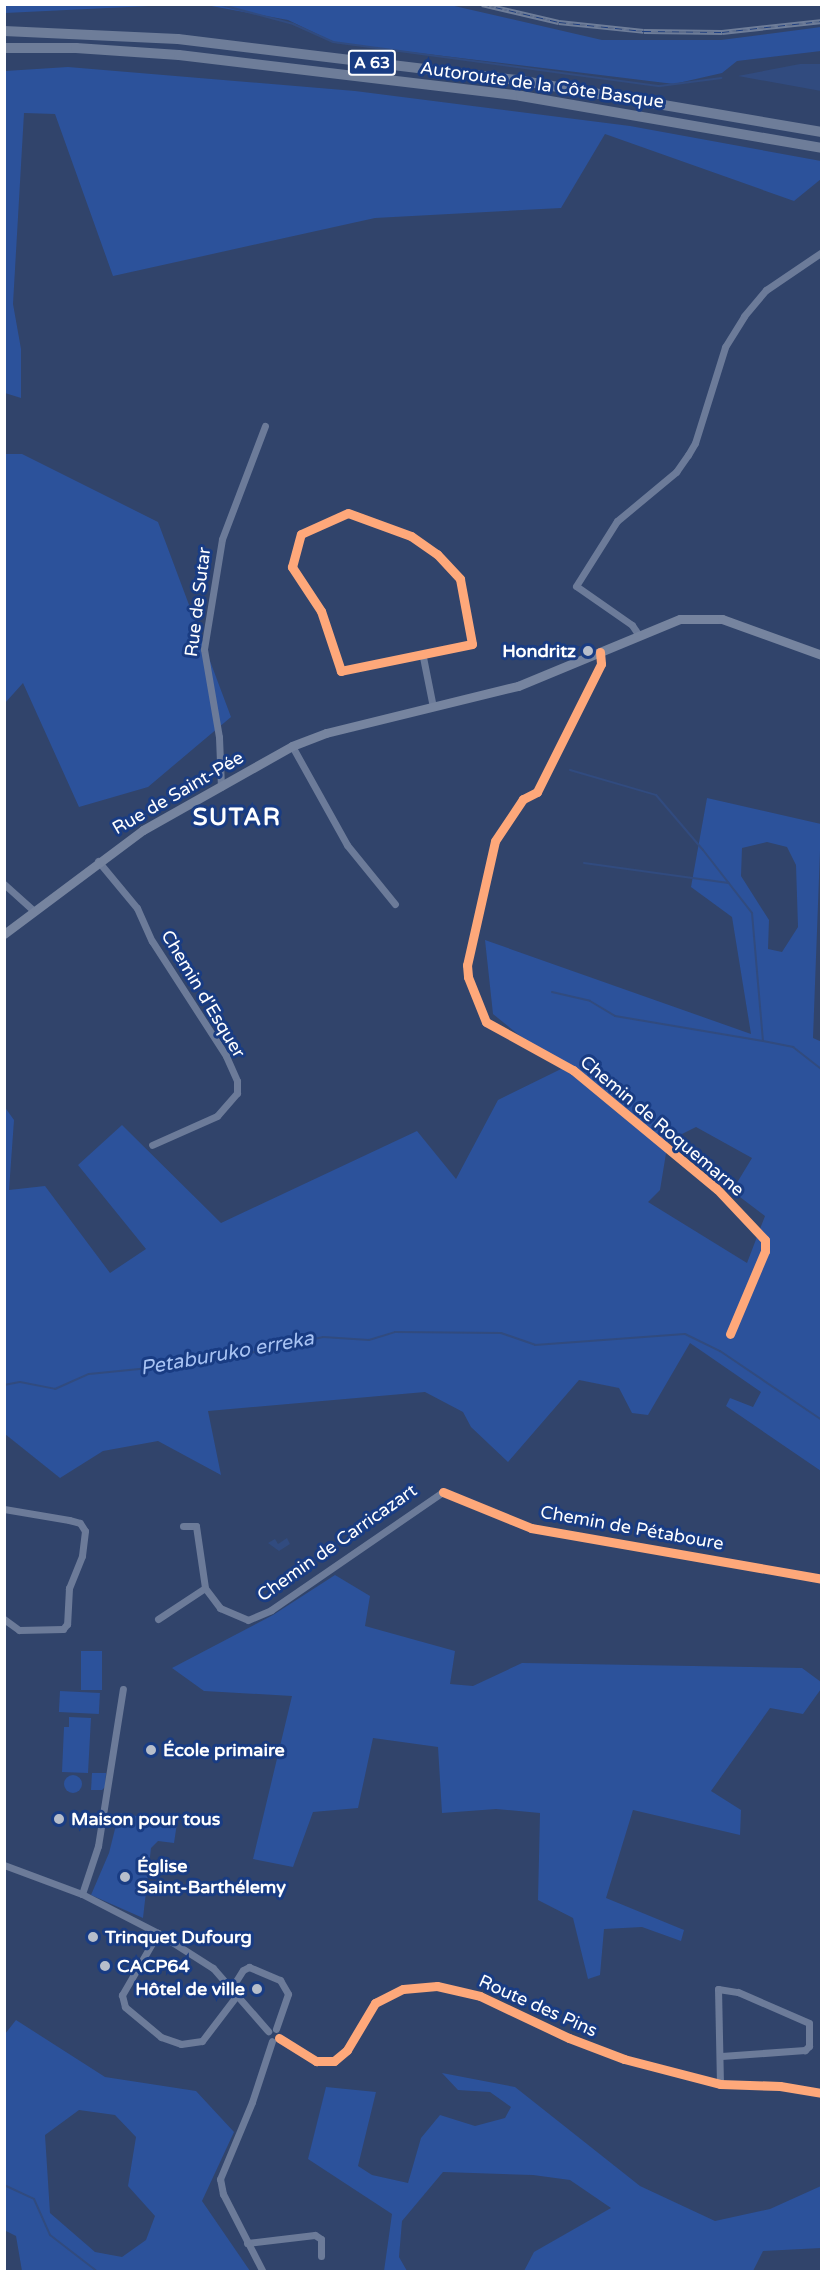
<!DOCTYPE html>
<html>
<head>
<meta charset="utf-8">
<style>
	body { margin:0 }
	#map { position:relative; width:826px; height:2276px; overflow:hidden; background:#31446b; font-family:"Varela Round",sans-serif }
	div>[style] { position:absolute }
	[style*='--x'] { left:calc(var(--x)*1px); top:calc(var(--y)*1px); width:calc(var(--w)*1px); rotate:calc(var(--a)*1deg) }
	.green>* { inset:0; background:#2c529b; transform-origin:0 0 }
	.round { border-radius:50% }
	.water>* { inset:0; background:#314b7f }
	.stream>* { height:2px; margin:-1px; padding:0 1px; transform-origin:1px; border-radius:1px; background:#314b7f }
	.minor>* { height:7px; margin:-3.5px; padding:0 3.5px; transform-origin:3.5px; border-radius:3.5px; background:#6c7b99 }
	.major>* { height:9px; margin:-4.5px; padding:0 4.5px; transform-origin:4.5px; border-radius:4.5px; background:#76849f }
	.highway>* { height:10px; margin:-5px; padding:0 5px; transform-origin:5px; border-radius:5px; background:#6e7d99 }
	.rail>* { height:4.5px; margin-top:-2.25px; transform-origin:0; background:repeating-linear-gradient(90deg,#193c83 0 7px,#6e7d99 0 14px); box-sizing:border-box; border-block:2px solid #6e7d99 }
	.cycleway>* { height:9px; margin:-4.5px; padding:0 4.5px; transform-origin:4.5px; border-radius:4.5px; background:#fea87a }
	.dots>* { width:16px; height:16px; translate:-50% -50%; box-sizing:border-box; border:3px solid #193c83; border-radius:50% }
	span { translate:-50% -50%; white-space:nowrap; text-align:center; line-height:1.15; -webkit-text-stroke:6px #193c83; paint-order:stroke }
	.shield-label span { padding:2px 4px; background:#193c83; border:2px solid; border-radius:4px; -webkit-text-stroke-width:0 }
	.shield-label { font-size:16px; color:#fff; font-weight:700 }
	.street-label { font-size:18px; color:#fff }
	.poi-label { font-size:18px; color:#fff; font-weight:700 }
	.right { translate:-100% -50%; text-align:right }
	.left { translate:0 -50%; text-align:left }
	.water-label { font-size:20px; color:#a8c3f3; font-style:italic }
	.district-label { font-size:24px; color:#fff; font-weight:700; letter-spacing:1.5px }
	.frame { position:absolute; inset:0; border:6px solid #fff; pointer-events:none }
</style>
</head>
<body>
<div id="map">
	<div class="green">
		<div style="clip-path:polygon(4px 5px,5px 4px,170px 5px,5px 13px)"></div>
		<div style="clip-path:polygon(206px 5px,450px 5px,602px 40px,721px 40px,821px 27px,821px 51px,737px 61px,722px 73px,674px 84px,336px 43px,288px 20px)"></div>
		<div style="clip-path:polygon(68px 67px,355px 91px,630px 126px,821px 161px,821px 179px,794px 201px,605px 134px,561px 208px,375px 218px,113px 276px,55px 114px,24px 113px,13px 304px,21px 349px,21px 398px,5px 393px,5px 71px)"></div>
		<div style="clip-path:polygon(5px 454px,22px 454px,158px 522px,231px 717px,148px 787px,79px 807px,23px 683px,5px 703px)"></div>
		<div style="clip-path:polygon(evenodd,707px 798px,821px 824px,813px 1038px,822px 1042px,821px 1471px,726px 1406px,730px 1398px,753px 1407px,761px 1392px,690px 1343px,648px 1415px,632px 1413px,619px 1388px,579px 1380px,508px 1462px,471px 1427px,463px 1412px,425px 1392px,208px 1411px,221px 1475px,158px 1441px,103px 1451px,60px 1478px,5px 1434px,4px 1106px,14px 1120px,9px 1190px,45px 1186px,110px 1273px,146px 1249px,78px 1165px,122px 1125px,221px 1223px,417px 1131px,456px 1179px,498px 1100px,561px 1069px,493px 1014px,485px 940px,751px 1034px,732px 917px,691px 887px,707px 798px,767px 842px,787px 847px,796px 865px,798px 927px,782px 952px,768px 949px,769px 920px,741px 876px,742px 848px,767px 842px,707px 798px,696px 1127px,752px 1158px,732px 1191px,765px 1216px,747px 1263px,648px 1202px,660px 1190px,668px 1141px,696px 1127px)"></div>
		<div style="clip-path:polygon(335px 1575px,370px 1596px,365px 1626px,455px 1651px,450px 1684px,473px 1686px,522px 1663px,802px 1668px,821px 1682px,821px 1689px,803px 1714px,770px 1708px,711px 1791px,741px 1810px,740px 1835px,633px 1810px,606px 1898px,684px 1930px,681px 1941px,642px 1927px,604px 1929px,600px 1975px,588px 1979px,573px 1918px,538px 1900px,540px 1813px,496px 1809px,442px 1813px,438px 1747px,373px 1738px,358px 1808px,313px 1812px,293px 1867px,253px 1859px,292px 1696px,204px 1691px,172px 1668px,273px 1615px)"></div>
		<div style="left:81px;top:1651px;width:21px;height:39px"></div>
		<div style="left:60px;top:1691px;width:40px;height:21px;rotate:3deg"></div>
		<div style="clip-path:polygon(69px 1717px,91px 1718px,88px 1773px,62px 1772px,64px 1727px,69px 1727px)"></div>
		<div style="clip-path:polygon(92px 1773px,106px 1773px,105px 1787px,102px 1790px,91px 1790px)"></div>
		<div class="round" style="left:64px;top:1775px;width:18px;height:18px"></div>
		<div style="clip-path:polygon(119px 1813px,177px 1823px,174px 1843px,158px 1841px,151px 1848px,143px 1918px,91px 1895px,109px 1853px)"></div>
		<div style="clip-path:polygon(evenodd,16px 2020px,105px 2077px,196px 2091px,234px 2132px,202px 2201px,250px 2271px,22px 2271px,16px 2236px,4px 2230px,5px 2034px,16px 2020px,79px 2110px,115px 2115px,136px 2137px,128px 2186px,155px 2216px,146px 2240px,122px 2257px,95px 2252px,50px 2213px,45px 2135px,79px 2110px)"></div>
		<div style="clip-path:polygon(442px 2073px,515px 2087px,640px 2186px,715px 2221px,770px 2209px,821px 2186px,821px 2248px,763px 2251px,753px 2271px,524px 2271px,534px 2252px,611px 2208px,570px 2180px,533px 2175px,443px 2172px,402px 2221px,399px 2257px,407px 2271px,384px 2271px,392px 2214px,308px 2159px,326px 2087px,376px 2092px,358px 2166px,372px 2175px,408px 2183px,421px 2138px,440px 2115px,475px 2126px,505px 2118px,511px 2107px,490px 2092px,458px 2090px)"></div>
	</div>
	<div class="water">
		<div style="clip-path:polygon(800px 64px,821px 64px,821px 91px,738px 76px)"></div>
		<div style="clip-path:polygon(287px 1538px,290px 1544px,279px 1551px,268px 1543px,275px 1539px,278px 1544px)"></div>
	</div>
	<div class="stream">
		<div style="--x:218;--y:4;--w:78;--a:14.9"></div>
		<div style="--x:293;--y:24;--w:44;--a:24.2"></div>
		<div style="--x:333;--y:42;--w:330;--a:7.7"></div>
		<div style="--x:660;--y:86;--w:62;--a:-7.5"></div>
		<div style="--x:570;--y:770;--w:90;--a:16.2"></div>
		<div style="--x:656;--y:795;--w:72;--a:49.5"></div>
		<div style="--x:703;--y:850;--w:80;--a:52.1"></div>
		<div style="--x:752;--y:913;--w:128;--a:85.1"></div>
		<div style="--x:763;--y:1041;--w:31;--a:11"></div>
		<div style="--x:793;--y:1047;--w:37;--a:38"></div>
		<div style="--x:584;--y:863;--w:146;--a:7.9"></div>
		<div style="--x:552;--y:992;--w:39;--a:13"></div>
		<div style="--x:590;--y:1001;--w:29;--a:31"></div>
		<div style="--x:615;--y:1016;--w:150;--a:9.6"></div>
		<div style="--x:4;--y:1385;--w:16;--a:-11"></div>
		<div style="--x:20;--y:1382;--w:36;--a:11"></div>
		<div style="--x:55;--y:1389;--w:37;--a:-24"></div>
		<div style="--x:89;--y:1374;--w:81;--a:-5.6"></div>
		<div style="--x:170;--y:1366;--w:50;--a:-17.4"></div>
		<div style="--x:218;--y:1351;--w:27;--a:6"></div>
		<div style="--x:245;--y:1354;--w:80;--a:-12.3"></div>
		<div style="--x:323;--y:1337;--w:46;--a:3.7"></div>
		<div style="--x:369;--y:1340;--w:27;--a:-17"></div>
		<div style="--x:395;--y:1332;--w:106;--a:0.5"></div>
		<div style="--x:501;--y:1333;--w:36;--a:19"></div>
		<div style="--x:535;--y:1345;--w:150;--a:-4.2"></div>
		<div style="--x:685;--y:1334;--w:39;--a:26"></div>
		<div style="--x:720;--y:1351;--w:123;--a:34.1"></div>
		<div style="--x:4;--y:2185;--w:33;--a:25"></div>
		<div style="--x:34;--y:2199;--w:39;--a:66"></div>
		<div style="--x:50;--y:2235;--w:61;--a:37.6"></div>
	</div>
	<div class="minor">
		<div style="--x:348;--y:513;--w:67;--a:20.1"></div>
		<div style="--x:411;--y:536;--w:32;--a:35"></div>
		<div style="--x:437;--y:554;--w:34;--a:47"></div>
		<div style="--x:460;--y:579;--w:66;--a:79.5"></div>
		<div style="--x:472;--y:644;--w:134;--a:168.4"></div>
		<div style="--x:341;--y:671;--w:63;--a:-108.4"></div>
		<div style="--x:321;--y:611;--w:53;--a:-123.4"></div>
		<div style="--x:292;--y:567;--w:34;--a:-75"></div>
		<div style="--x:301;--y:534;--w:51;--a:-24.1"></div>
		<div style="--x:638;--y:634;--w:11;--a:-124"></div>
		<div style="--x:632;--y:625;--w:68;--a:-145.1"></div>
		<div style="--x:576;--y:586;--w:77;--a:-57.8"></div>
		<div style="--x:617;--y:521;--w:77;--a:-39.7"></div>
		<div style="--x:676;--y:472;--w:21;--a:-55"></div>
		<div style="--x:688;--y:455;--w:14;--a:-60"></div>
		<div style="--x:695;--y:443;--w:101;--a:-72.6"></div>
		<div style="--x:725;--y:347;--w:36;--a:-58"></div>
		<div style="--x:744;--y:316;--w:34;--a:-50"></div>
		<div style="--x:766;--y:290;--w:68;--a:-34.2"></div>
		<div style="--x:600;--y:652;--w:12;--a:85"></div>
		<div style="--x:601;--y:664;--w:143;--a:116.6"></div>
		<div style="--x:537;--y:792;--w:16;--a:153"></div>
		<div style="--x:523;--y:799;--w:50;--a:123.7"></div>
		<div style="--x:495;--y:841;--w:127;--a:102.7"></div>
		<div style="--x:467;--y:965;--w:12;--a:85"></div>
		<div style="--x:468;--y:977;--w:48;--a:68.2"></div>
		<div style="--x:486;--y:1022;--w:99;--a:28.9"></div>
		<div style="--x:573;--y:1070;--w:187;--a:39.6"></div>
		<div style="--x:717;--y:1189;--w:70;--a:46.7"></div>
		<div style="--x:765;--y:1240;--w:11;--a:90"></div>
		<div style="--x:765;--y:1251;--w:90;--a:112.9"></div>
		<div style="--x:423;--y:657;--w:51;--a:78.7"></div>
		<div style="--x:292;--y:746;--w:113;--a:60.9"></div>
		<div style="--x:347;--y:845;--w:76;--a:50.9"></div>
		<div style="--x:221;--y:787;--w:50;--a:-92.3"></div>
		<div style="--x:219;--y:737;--w:89;--a:-99.7"></div>
		<div style="--x:204;--y:649;--w:111;--a:-80.7"></div>
		<div style="--x:222;--y:539;--w:121;--a:-69.2"></div>
		<div style="--x:98;--y:861;--w:61;--a:50.3"></div>
		<div style="--x:137;--y:908;--w:36;--a:66"></div>
		<div style="--x:152;--y:941;--w:137;--a:57.2"></div>
		<div style="--x:226;--y:1056;--w:27;--a:66"></div>
		<div style="--x:237;--y:1081;--w:12;--a:90"></div>
		<div style="--x:237;--y:1093;--w:30;--a:131"></div>
		<div style="--x:217;--y:1116;--w:71;--a:156"></div>
		<div style="--x:4;--y:884;--w:39;--a:42"></div>
		<div style="--x:4;--y:1509;--w:66;--a:9.6"></div>
		<div style="--x:69;--y:1520;--w:11;--a:15"></div>
		<div style="--x:80;--y:1523;--w:9;--a:58"></div>
		<div style="--x:85;--y:1531;--w:25;--a:97"></div>
		<div style="--x:82;--y:1556;--w:35;--a:112"></div>
		<div style="--x:69;--y:1588;--w:36;--a:93"></div>
		<div style="--x:67;--y:1624;--w:6;--a:129"></div>
		<div style="--x:63;--y:1629;--w:44;--a:178.7"></div>
		<div style="--x:19;--y:1630;--w:19;--a:-144"></div>
		<div style="--x:183;--y:1526;--w:13;--a:0"></div>
		<div style="--x:196;--y:1526;--w:63;--a:81.7"></div>
		<div style="--x:205;--y:1588;--w:25;--a:53"></div>
		<div style="--x:220;--y:1608;--w:30;--a:23"></div>
		<div style="--x:248;--y:1620;--w:25;--a:-23"></div>
		<div style="--x:271;--y:1610;--w:209;--a:-34.5"></div>
		<div style="--x:443;--y:1492;--w:95;--a:22.2"></div>
		<div style="--x:531;--y:1528;--w:295;--a:9.9"></div>
		<div style="--x:158;--y:1619;--w:56;--a:-33.4"></div>
		<div style="--x:4;--y:1865;--w:83;--a:20.4"></div>
		<div style="--x:82;--y:1894;--w:85;--a:27.2"></div>
		<div style="--x:158;--y:1933;--w:65;--a:32.5"></div>
		<div style="--x:213;--y:1968;--w:84;--a:48.9"></div>
		<div style="--x:82;--y:1894;--w:51;--a:-71.6"></div>
		<div style="--x:98;--y:1846;--w:159;--a:-81"></div>
		<div style="--x:158;--y:1933;--w:72;--a:120.1"></div>
		<div style="--x:122;--y:1995;--w:12;--a:76"></div>
		<div style="--x:125;--y:2007;--w:47;--a:39.8"></div>
		<div style="--x:161;--y:2037;--w:21;--a:19"></div>
		<div style="--x:181;--y:2044;--w:21;--a:-8"></div>
		<div style="--x:202;--y:2041;--w:58;--a:-52.7"></div>
		<div style="--x:231;--y:1989;--w:22;--a:-58"></div>
		<div style="--x:243;--y:1970;--w:7;--a:-27"></div>
		<div style="--x:249;--y:1967;--w:34;--a:23"></div>
		<div style="--x:280;--y:1980;--w:16;--a:60"></div>
		<div style="--x:288;--y:1994;--w:37;--a:109"></div>
		<div style="--x:279;--y:2038;--w:44;--a:31.9"></div>
		<div style="--x:316;--y:2061;--w:18;--a:0"></div>
		<div style="--x:334;--y:2061;--w:17;--a:-40"></div>
		<div style="--x:347;--y:2050;--w:55;--a:-59.2"></div>
		<div style="--x:375;--y:2003;--w:31;--a:-27"></div>
		<div style="--x:403;--y:1989;--w:34;--a:-5"></div>
		<div style="--x:437;--y:1986;--w:44;--a:13.1"></div>
		<div style="--x:480;--y:1996;--w:98;--a:25.3"></div>
		<div style="--x:569;--y:2038;--w:59;--a:20.9"></div>
		<div style="--x:624;--y:2059;--w:99;--a:14.6"></div>
		<div style="--x:720;--y:2084;--w:60;--a:1.9"></div>
		<div style="--x:780;--y:2086;--w:43;--a:9.5"></div>
		<div style="--x:720;--y:2084;--w:95;--a:-91.2"></div>
		<div style="--x:718;--y:1989;--w:20;--a:9"></div>
		<div style="--x:738;--y:1992;--w:77;--a:23.6"></div>
		<div style="--x:809;--y:2023;--w:23;--a:90"></div>
		<div style="--x:809;--y:2046;--w:6;--a:135"></div>
		<div style="--x:805;--y:2050;--w:84;--a:175.9"></div>
		<div style="--x:247;--y:2243;--w:68;--a:-6.7"></div>
		<div style="--x:315;--y:2235;--w:7;--a:34"></div>
		<div style="--x:321;--y:2239;--w:17;--a:90"></div>
		<div style="--x:263;--y:2272;--w:88;--a:-117.1"></div>
		<div style="--x:223;--y:2194;--w:15;--a:-101"></div>
		<div style="--x:220;--y:2179;--w:83;--a:-67.4"></div>
		<div style="--x:252;--y:2102;--w:64;--a:-71.8"></div>
	</div>
	<div class="major">
		<div style="--x:4;--y:934;--w:174;--a:-36.8"></div>
		<div style="--x:143;--y:830;--w:171;--a:-29.4"></div>
		<div style="--x:292;--y:746;--w:36;--a:-21"></div>
		<div style="--x:326;--y:733;--w:198;--a:-13.8"></div>
		<div style="--x:518;--y:686;--w:175;--a:-22.5"></div>
		<div style="--x:680;--y:619;--w:42;--a:0"></div>
		<div style="--x:722;--y:619;--w:106;--a:19.8"></div>
	</div>
	<div class="highway">
		<div style="--x:4;--y:31;--w:174;--a:2.6"></div>
		<div style="--x:178;--y:39;--w:348;--a:6.9"></div>
		<div style="--x:523;--y:81;--w:303;--a:9.7"></div>
		<div style="--x:4;--y:48;--w:72;--a:0"></div>
		<div style="--x:76;--y:48;--w:103;--a:3.9"></div>
		<div style="--x:179;--y:55;--w:344;--a:6.8"></div>
		<div style="--x:521;--y:96;--w:305;--a:9.8"></div>
	</div>
	<div class="rail">
		<div style="--x:482;--y:4;--w:79;--a:13.2"></div>
		<div style="--x:559;--y:22;--w:85;--a:6"></div>
		<div style="--x:644;--y:31;--w:78;--a:0.7"></div>
		<div style="--x:722;--y:32;--w:101;--a:-6.3"></div>
	</div>
	<div class="cycleway">
		<div style="--x:348;--y:513;--w:67;--a:20.1"></div>
		<div style="--x:411;--y:536;--w:32;--a:35"></div>
		<div style="--x:437;--y:554;--w:34;--a:47"></div>
		<div style="--x:460;--y:579;--w:66;--a:79.5"></div>
		<div style="--x:472;--y:644;--w:134;--a:168.4"></div>
		<div style="--x:341;--y:671;--w:63;--a:-108.4"></div>
		<div style="--x:321;--y:611;--w:53;--a:-123.4"></div>
		<div style="--x:292;--y:567;--w:34;--a:-75"></div>
		<div style="--x:301;--y:534;--w:51;--a:-24.1"></div>
		<div style="--x:600;--y:652;--w:12;--a:85"></div>
		<div style="--x:601;--y:664;--w:143;--a:116.6"></div>
		<div style="--x:537;--y:792;--w:16;--a:153"></div>
		<div style="--x:523;--y:799;--w:50;--a:123.7"></div>
		<div style="--x:495;--y:841;--w:127;--a:102.7"></div>
		<div style="--x:467;--y:965;--w:12;--a:85"></div>
		<div style="--x:468;--y:977;--w:48;--a:68.2"></div>
		<div style="--x:486;--y:1022;--w:99;--a:28.9"></div>
		<div style="--x:573;--y:1070;--w:187;--a:39.6"></div>
		<div style="--x:717;--y:1189;--w:70;--a:46.7"></div>
		<div style="--x:765;--y:1240;--w:11;--a:90"></div>
		<div style="--x:765;--y:1251;--w:90;--a:112.9"></div>
		<div style="--x:443;--y:1492;--w:95;--a:22.2"></div>
		<div style="--x:531;--y:1528;--w:295;--a:9.9"></div>
		<div style="--x:279;--y:2038;--w:44;--a:31.9"></div>
		<div style="--x:316;--y:2061;--w:18;--a:0"></div>
		<div style="--x:334;--y:2061;--w:17;--a:-40"></div>
		<div style="--x:347;--y:2050;--w:55;--a:-59.2"></div>
		<div style="--x:375;--y:2003;--w:31;--a:-27"></div>
		<div style="--x:403;--y:1989;--w:34;--a:-5"></div>
		<div style="--x:437;--y:1986;--w:44;--a:13.1"></div>
		<div style="--x:480;--y:1996;--w:98;--a:25.3"></div>
		<div style="--x:569;--y:2038;--w:59;--a:20.9"></div>
		<div style="--x:624;--y:2059;--w:99;--a:14.6"></div>
		<div style="--x:720;--y:2084;--w:60;--a:1.9"></div>
		<div style="--x:780;--y:2086;--w:43;--a:9.5"></div>
	</div>
	<div class="dots">
		<div style="left:588px;top:651px;background:#b7becb"></div>
		<div style="left:151px;top:1750px;background:#b7becb"></div>
		<div style="left:59px;top:1819px;background:#b7becb"></div>
		<div style="left:125px;top:1877px;background:#b7becb"></div>
		<div style="left:93px;top:1937px;background:#b7becb"></div>
		<div style="left:105px;top:1966px;background:#b7becb"></div>
		<div style="left:257px;top:1989px;background:#b7becb"></div>
	</div>
	<div class="shield-label">
		<span style="left:372px;top:63px">A 63</span>
	</div>
	<div class="street-label">
		<span style="left:542px;top:85px;rotate:8deg">Autoroute de la Côte Basque</span>
		<span style="left:198px;top:602px;rotate:-83deg">Rue de Sutar</span>
		<span style="left:178px;top:793px;rotate:-30deg">Rue de Saint-Pée</span>
		<span style="left:203px;top:994px;rotate:59deg">Chemin d'Esquer</span>
		<span style="left:662px;top:1126px;rotate:40deg">Chemin de Roquemarne</span>
		<span style="left:632px;top:1528px;rotate:10deg">Chemin de Pétaboure</span>
		<span style="left:337px;top:1543px;rotate:-35deg">Chemin de Carricazart</span>
		<span style="left:538px;top:2006px;rotate:24deg">Route des Pins</span>
	</div>
	<div class="poi-label">
		<span class="right" style="left:576px;top:651px">Hondritz</span>
		<span class="left" style="left:163px;top:1750px">École primaire</span>
		<span class="left" style="left:71px;top:1819px">Maison pour tous</span>
		<span class="left" style="left:137px;top:1877px">Église<br>Saint-Barthélemy</span>
		<span class="left" style="left:105px;top:1937px">Trinquet Dufourg</span>
		<span class="left" style="left:117px;top:1966px">CACP64</span>
		<span class="right" style="left:245px;top:1989px">Hôtel de ville</span>
	</div>
	<div class="water-label">
		<span style="left:227px;top:1354px;rotate:-10deg">Petaburuko erreka</span>
	</div>
	<div class="district-label">
		<span style="left:237px;top:818px">SUTAR</span>
	</div>
	<div class="frame"></div>
</div>
</body>
</html>
